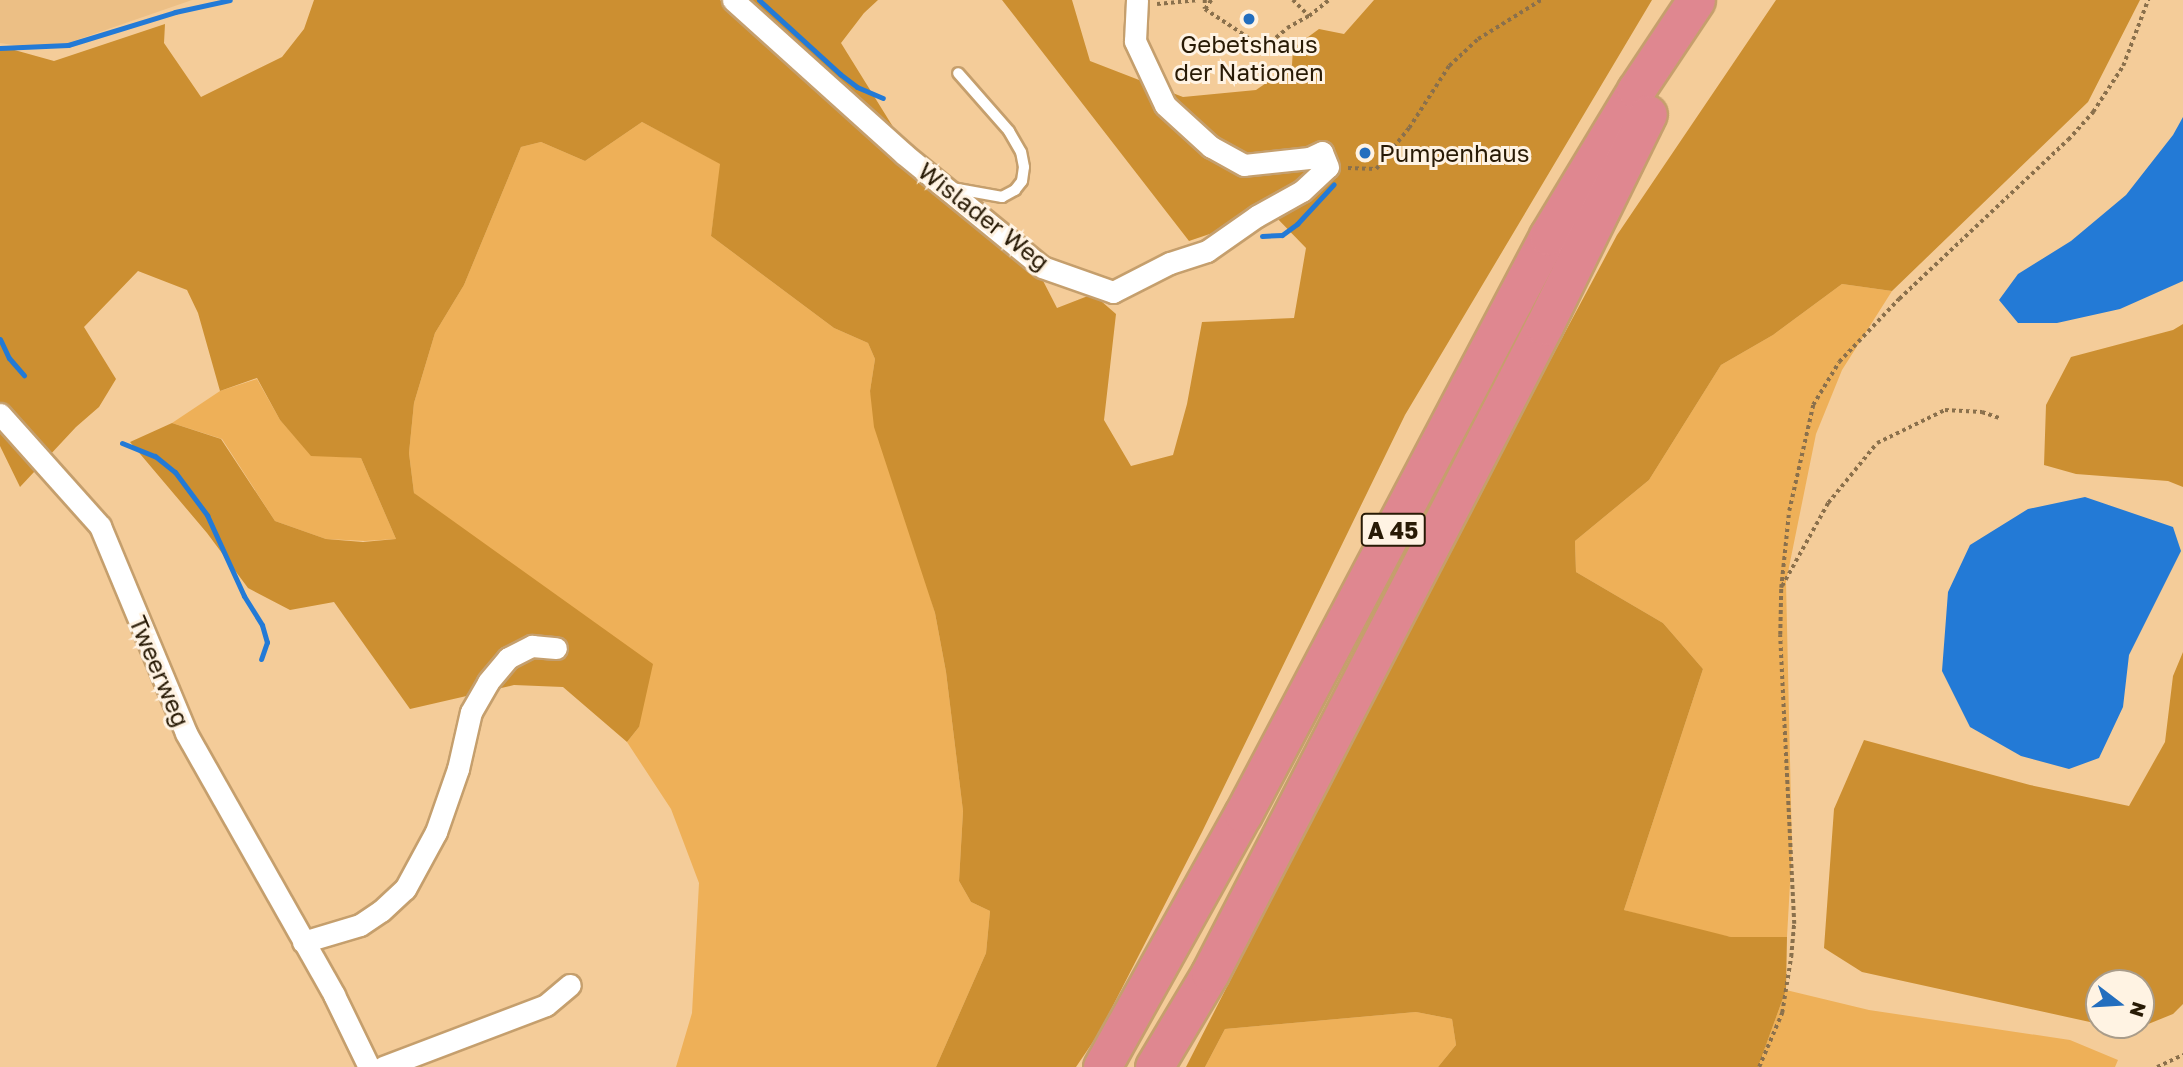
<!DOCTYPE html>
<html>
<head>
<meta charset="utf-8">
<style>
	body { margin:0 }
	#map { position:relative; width:2183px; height:1067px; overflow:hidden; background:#f4cc99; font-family:"Golos Text",sans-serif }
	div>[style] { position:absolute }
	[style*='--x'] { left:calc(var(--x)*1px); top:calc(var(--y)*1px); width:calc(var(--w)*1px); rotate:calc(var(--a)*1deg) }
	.built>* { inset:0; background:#ecbf85 }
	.green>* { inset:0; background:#eeb058 }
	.forest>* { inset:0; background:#cc8f31 }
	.water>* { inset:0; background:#237ad6 }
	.stream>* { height:5px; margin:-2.5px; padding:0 2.5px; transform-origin:2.5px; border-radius:2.5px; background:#237ad6 }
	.path>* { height:3.5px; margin-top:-1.75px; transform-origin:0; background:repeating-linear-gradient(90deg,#8a704c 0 3.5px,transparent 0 7px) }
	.roads { filter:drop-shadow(2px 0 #c59f6d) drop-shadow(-2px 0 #c59f6d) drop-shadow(0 2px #c59f6d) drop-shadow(0 -2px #c59f6d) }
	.service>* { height:10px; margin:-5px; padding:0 5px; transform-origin:5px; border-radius:5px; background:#fff }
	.minor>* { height:21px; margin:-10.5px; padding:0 10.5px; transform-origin:10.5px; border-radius:10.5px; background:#fff }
	.motorway>* { height:37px; margin:-18.5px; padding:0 18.5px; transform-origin:18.5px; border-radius:18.5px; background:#df8790 }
	.dots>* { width:19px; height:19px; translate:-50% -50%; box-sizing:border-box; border:4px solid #fff3e3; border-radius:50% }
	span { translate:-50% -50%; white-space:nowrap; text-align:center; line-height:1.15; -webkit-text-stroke:6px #fff3e3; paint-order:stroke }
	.shield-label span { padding:2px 5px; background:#fff3e3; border:2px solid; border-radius:5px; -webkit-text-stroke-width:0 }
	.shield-label { font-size:23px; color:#281a05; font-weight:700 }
	.poi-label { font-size:24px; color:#281a05 }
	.left { translate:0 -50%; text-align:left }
	.street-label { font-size:24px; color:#281a05 }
	.north { position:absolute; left:2085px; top:969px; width:70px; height:70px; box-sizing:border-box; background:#fff3e3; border:2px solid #a99c8a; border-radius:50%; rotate:107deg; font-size:19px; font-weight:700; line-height:28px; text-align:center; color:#281a05 }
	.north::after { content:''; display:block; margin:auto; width:24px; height:32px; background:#236ebe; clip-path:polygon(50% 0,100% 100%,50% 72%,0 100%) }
</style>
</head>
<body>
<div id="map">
	<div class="built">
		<div style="clip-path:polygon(0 0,192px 0,68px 43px,27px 47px,0 43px)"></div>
	</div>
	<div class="green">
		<div style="clip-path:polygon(642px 122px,721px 164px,711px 236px,834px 328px,868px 343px,875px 359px,870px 391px,935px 613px,946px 672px,963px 811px,959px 881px,971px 902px,990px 911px,986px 953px,936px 1067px,676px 1067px,692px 1013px,699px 883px,671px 809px,627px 742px,639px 727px,414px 493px,409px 453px,414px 403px,435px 333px,464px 285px,521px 147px,541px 142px,585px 161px)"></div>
		<div style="clip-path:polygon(1842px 284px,1892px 291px,1842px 370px,1816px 434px,1786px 582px,1792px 848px,1787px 937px,1731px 937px,1690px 929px,1624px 910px,1703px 669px,1663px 623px,1576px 572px,1575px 541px,1649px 480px,1721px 365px,1773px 335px)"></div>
		<div style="clip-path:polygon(257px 379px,280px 420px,311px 455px,361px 458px,396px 539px,365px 541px,326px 539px,275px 521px,222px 439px,172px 423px,220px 391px)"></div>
		<div style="clip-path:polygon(1786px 990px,1869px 1010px,2070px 1040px,2118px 1060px,2115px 1067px,1758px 1067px)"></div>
		<div style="clip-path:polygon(1416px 1012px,1452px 1019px,1456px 1045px,1438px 1067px,1205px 1067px,1225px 1029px)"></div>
	</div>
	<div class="forest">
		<div style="clip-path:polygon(314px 0,720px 0,900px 160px,1038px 271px,1057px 308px,1093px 294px,1116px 314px,1104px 420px,1131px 466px,1173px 455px,1187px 404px,1202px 322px,1294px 318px,1306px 248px,1272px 213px,1189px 241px,1002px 0,1072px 0,1090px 61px,1183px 97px,1256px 90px,1292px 65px,1293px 48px,1319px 29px,1344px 34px,1374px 0,1652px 0,1405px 415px,1202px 832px,1099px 1033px,1076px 1067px,936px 1067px,986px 953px,990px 911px,971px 902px,959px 881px,963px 811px,946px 672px,935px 613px,874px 427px,870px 391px,875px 359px,868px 343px,834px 328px,711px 236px,720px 164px,642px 122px,585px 161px,541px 142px,521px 147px,464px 285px,435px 333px,414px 403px,409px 453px,414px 493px,653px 664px,639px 727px,627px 742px,563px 687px,514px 685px,410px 709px,334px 602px,290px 610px,248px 588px,207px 533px,130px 442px,172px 423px,221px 439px,275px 521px,326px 539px,363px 542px,396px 539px,361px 458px,311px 456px,280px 420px,257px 378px,220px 391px,198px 313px,187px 290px,138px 271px,84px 327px,116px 379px,99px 407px,76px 427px,20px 487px,0 446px,0 46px,54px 61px,165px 24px,164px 43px,201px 97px,282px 57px,304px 29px)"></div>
		<div style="clip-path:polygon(744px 0,878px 0,864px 13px,841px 43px,908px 151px)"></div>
		<div style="clip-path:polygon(1776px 0,2140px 0,2088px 102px,1892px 291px,1842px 284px,1773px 335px,1721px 365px,1649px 480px,1575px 541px,1576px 572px,1663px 623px,1703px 669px,1624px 910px,1731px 937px,1787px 937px,1786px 990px,1758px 1067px,1438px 1067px,1456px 1045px,1452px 1019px,1416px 1012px,1225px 1029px,1205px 1067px,1186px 1067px,1466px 518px,1617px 235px)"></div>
		<div style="clip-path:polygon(2183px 324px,2183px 487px,2168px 481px,2076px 474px,2044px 465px,2046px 405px,2071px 357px,2173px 330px)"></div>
		<div style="clip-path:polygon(2183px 652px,2183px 1004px,2173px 1014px,2131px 1031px,2104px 1025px,2141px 1025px,2141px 983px,2099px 983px,2099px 1024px,1862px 972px,1824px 948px,1834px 809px,1864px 740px,2030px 785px,2129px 806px,2165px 742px,2173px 676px)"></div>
	</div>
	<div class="water">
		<div style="clip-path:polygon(2183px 117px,2183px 281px,2120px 309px,2057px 323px,2018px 323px,1999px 300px,2018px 274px,2071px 241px,2126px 195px,2173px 135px)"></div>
		<div style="clip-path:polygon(2085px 497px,2173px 527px,2181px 551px,2129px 655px,2123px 707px,2099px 758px,2069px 769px,2021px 756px,1970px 727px,1942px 671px,1948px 592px,1970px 545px,2028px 509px)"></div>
	</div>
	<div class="stream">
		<div style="--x:759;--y:0;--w:110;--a:42.4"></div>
		<div style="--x:840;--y:74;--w:21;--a:37"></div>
		<div style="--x:857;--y:87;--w:28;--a:23"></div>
		<div style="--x:0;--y:48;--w:68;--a:-2.5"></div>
		<div style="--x:68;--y:45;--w:112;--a:-17.1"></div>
		<div style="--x:175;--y:12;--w:56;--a:-12.3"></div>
		<div style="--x:1262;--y:236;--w:20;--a:-3"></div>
		<div style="--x:1282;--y:235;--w:19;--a:-36"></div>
		<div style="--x:1297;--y:224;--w:54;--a:-47.2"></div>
		<div style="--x:0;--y:339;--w:21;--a:65"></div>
		<div style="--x:9;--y:358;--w:23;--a:49"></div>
		<div style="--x:122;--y:443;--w:35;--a:22"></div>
		<div style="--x:155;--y:456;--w:26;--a:39"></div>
		<div style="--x:175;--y:472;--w:54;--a:53.3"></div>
		<div style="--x:207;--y:515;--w:89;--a:65.4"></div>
		<div style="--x:244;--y:596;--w:34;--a:58"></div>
		<div style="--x:262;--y:625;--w:18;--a:74"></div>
		<div style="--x:267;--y:642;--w:18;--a:109"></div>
	</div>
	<div class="path">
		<div style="--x:1205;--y:0;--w:9;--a:90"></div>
		<div style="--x:1205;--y:9;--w:11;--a:-56"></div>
		<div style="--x:1293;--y:0;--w:23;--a:45"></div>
		<div style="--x:1309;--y:16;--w:26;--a:-39"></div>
		<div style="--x:1157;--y:4;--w:42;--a:-5.4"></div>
		<div style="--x:1205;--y:9;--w:49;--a:33.4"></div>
		<div style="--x:1246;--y:36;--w:21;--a:47"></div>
		<div style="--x:1260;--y:51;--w:35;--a:-40"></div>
		<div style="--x:1287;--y:28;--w:25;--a:-29"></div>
		<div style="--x:1348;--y:168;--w:28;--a:2"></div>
		<div style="--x:1376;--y:169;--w:53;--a:-51.2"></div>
		<div style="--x:1409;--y:128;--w:74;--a:-57.2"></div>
		<div style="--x:1449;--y:66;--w:40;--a:-43"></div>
		<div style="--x:1478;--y:39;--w:74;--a:-31.8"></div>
		<div style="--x:1782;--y:586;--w:95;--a:-61"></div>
		<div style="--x:1828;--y:503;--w:77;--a:-50.8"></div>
		<div style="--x:1877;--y:443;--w:76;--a:-25.9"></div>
		<div style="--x:1945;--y:410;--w:37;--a:3"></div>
		<div style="--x:1982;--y:412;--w:18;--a:19"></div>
		<div style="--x:1759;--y:1067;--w:59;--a:-66.9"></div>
		<div style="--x:1782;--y:1013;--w:57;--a:-80.9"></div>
		<div style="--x:1791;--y:957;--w:33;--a:-85"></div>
		<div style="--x:1794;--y:924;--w:289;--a:-92.8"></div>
		<div style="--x:1780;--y:635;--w:47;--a:-88.8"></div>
		<div style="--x:1781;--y:588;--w:77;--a:-84.1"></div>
		<div style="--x:1789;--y:511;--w:109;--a:-77.2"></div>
		<div style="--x:1813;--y:405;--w:50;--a:-58.8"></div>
		<div style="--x:1839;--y:362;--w:87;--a:-46.4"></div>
		<div style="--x:1899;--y:299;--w:232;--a:-43.3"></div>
		<div style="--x:2068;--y:140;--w:38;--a:-48"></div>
		<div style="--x:2093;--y:112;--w:55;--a:-56.9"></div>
		<div style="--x:2123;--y:66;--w:71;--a:-69.3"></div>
		<div style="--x:2157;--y:1067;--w:29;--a:-25"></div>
	</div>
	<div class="roads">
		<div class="service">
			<div style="--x:952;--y:188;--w:51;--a:10.2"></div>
			<div style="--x:1002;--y:197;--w:15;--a:-28"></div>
			<div style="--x:1015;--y:190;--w:11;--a:-52"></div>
			<div style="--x:1022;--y:181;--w:14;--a:-82"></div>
			<div style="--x:1024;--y:167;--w:15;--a:-101"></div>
			<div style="--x:1021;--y:152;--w:24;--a:-120"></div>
			<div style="--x:1009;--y:131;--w:77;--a:-131.3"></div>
		</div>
		<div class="minor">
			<div style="--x:733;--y:0;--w:230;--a:42"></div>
			<div style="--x:904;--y:154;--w:178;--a:39.3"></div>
			<div style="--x:1042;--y:267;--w:75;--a:19.4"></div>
			<div style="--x:1113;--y:292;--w:64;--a:-27"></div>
			<div style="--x:1170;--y:263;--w:39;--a:-18"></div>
			<div style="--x:1207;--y:251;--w:61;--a:-35"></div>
			<div style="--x:1257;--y:216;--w:51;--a:-29.1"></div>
			<div style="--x:1302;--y:191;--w:35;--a:-43"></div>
			<div style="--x:1328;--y:167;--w:16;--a:-112"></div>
			<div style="--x:1322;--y:152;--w:14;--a:155"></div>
			<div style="--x:1309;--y:158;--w:65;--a:173.9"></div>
			<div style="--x:1244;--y:165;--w:38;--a:-151"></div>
			<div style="--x:1211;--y:147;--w:62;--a:-137.6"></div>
			<div style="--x:1165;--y:105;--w:71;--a:-115.1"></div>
			<div style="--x:1135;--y:41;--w:41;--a:-87.2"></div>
			<div style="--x:0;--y:414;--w:150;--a:48.2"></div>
			<div style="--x:100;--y:526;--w:224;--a:67.4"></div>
			<div style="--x:186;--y:733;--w:301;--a:60.5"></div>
			<div style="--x:334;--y:995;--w:80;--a:64.1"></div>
			<div style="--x:303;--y:942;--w:59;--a:-16.6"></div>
			<div style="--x:360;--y:925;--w:25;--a:-34"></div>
			<div style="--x:381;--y:911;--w:33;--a:-43"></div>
			<div style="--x:405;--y:889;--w:65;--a:-61.5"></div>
			<div style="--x:436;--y:832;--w:67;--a:-70.8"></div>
			<div style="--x:458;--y:769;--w:58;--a:-77.2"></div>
			<div style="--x:471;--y:712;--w:34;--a:-60"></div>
			<div style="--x:488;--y:682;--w:31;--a:-50"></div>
			<div style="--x:508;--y:658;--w:27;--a:-27"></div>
			<div style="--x:532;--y:646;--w:24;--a:5"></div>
			<div style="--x:383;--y:1067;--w:174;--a:-20.8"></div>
			<div style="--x:546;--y:1005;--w:31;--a:-40"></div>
		</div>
		<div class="motorway">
			<div style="--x:1102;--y:1067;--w:290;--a:-60.9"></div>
			<div style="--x:1243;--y:814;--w:654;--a:-62.18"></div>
			<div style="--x:1548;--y:236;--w:170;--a:-58.9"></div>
			<div style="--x:1636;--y:90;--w:108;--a:-56.3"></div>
			<div style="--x:1154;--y:1067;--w:109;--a:-59.2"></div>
			<div style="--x:1210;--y:973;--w:728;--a:-62.7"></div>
			<div style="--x:1544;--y:326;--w:236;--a:-63.9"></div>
		</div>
	</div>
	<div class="dots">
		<div style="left:1249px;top:19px;background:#236ebe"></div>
		<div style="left:1365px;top:153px;background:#236ebe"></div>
	</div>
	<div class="shield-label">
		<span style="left:1393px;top:530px">A 45</span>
	</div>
	<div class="poi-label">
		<span style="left:1249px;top:58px">Gebetshaus<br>der Nationen</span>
		<span class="left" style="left:1379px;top:153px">Pumpenhaus</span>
	</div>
	<div class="street-label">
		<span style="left:984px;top:216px;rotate:38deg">Wislader Weg</span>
		<span style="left:160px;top:671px;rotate:67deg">Tweerweg</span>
	</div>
	<div class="north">N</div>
</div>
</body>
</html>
